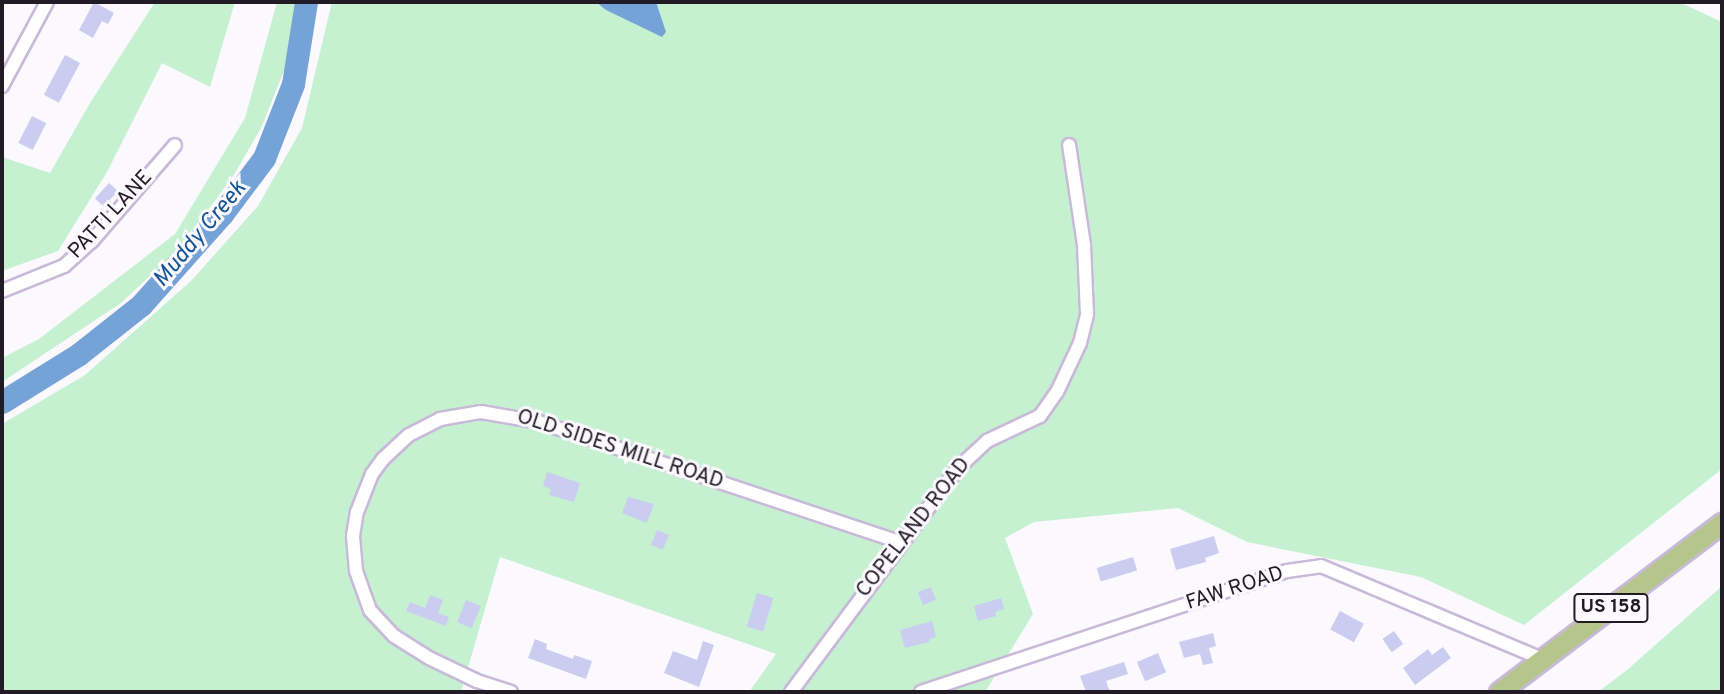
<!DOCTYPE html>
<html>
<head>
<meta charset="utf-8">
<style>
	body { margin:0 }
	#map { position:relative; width:1724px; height:694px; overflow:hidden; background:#fbf8fe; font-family:Overpass,sans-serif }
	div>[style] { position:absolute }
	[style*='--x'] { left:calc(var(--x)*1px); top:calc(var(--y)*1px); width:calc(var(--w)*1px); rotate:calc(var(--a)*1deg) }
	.green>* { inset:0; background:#c5f1d1 }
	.water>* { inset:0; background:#76a3d7 }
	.river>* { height:23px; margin:-11.5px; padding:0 11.5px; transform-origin:11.5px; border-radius:11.5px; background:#76a3d7 }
	.building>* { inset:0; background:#cacdef; transform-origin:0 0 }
	.roads { filter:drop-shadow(2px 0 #c9b9d9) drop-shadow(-2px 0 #c9b9d9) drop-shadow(0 2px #c9b9d9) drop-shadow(0 -2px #c9b9d9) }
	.street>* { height:12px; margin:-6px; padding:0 6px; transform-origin:6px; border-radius:6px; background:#fff }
	.primary>* { height:19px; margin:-9.5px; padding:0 9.5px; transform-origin:9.5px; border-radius:9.5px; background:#b5c68d }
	span { translate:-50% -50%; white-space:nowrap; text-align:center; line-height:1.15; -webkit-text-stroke:6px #fbf8fe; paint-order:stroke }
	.shield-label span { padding:2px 5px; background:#fbf8fe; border:2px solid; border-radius:5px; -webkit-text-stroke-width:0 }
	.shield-label { font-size:19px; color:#211b26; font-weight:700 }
	.street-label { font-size:21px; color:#211b26 }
	.water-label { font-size:23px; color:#165595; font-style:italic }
	.frame { position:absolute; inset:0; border:4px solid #211b26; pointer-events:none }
</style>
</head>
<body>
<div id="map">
	<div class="green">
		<div style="clip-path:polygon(155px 2px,235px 2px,210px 87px,162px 63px,107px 172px,58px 251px,2px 271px,2px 157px,50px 173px,90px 103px)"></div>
		<div style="clip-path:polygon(277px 2px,297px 2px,289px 58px,262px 126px,235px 173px,182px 246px,121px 303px,2px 382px,2px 358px,39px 339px,175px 234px,245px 118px)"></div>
		<div style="clip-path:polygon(332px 2px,1679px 2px,1722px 22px,1722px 469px,1524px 625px,1421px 577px,1247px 542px,1178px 508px,1034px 522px,1005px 538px,1033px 614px,985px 692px,749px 692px,776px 654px,500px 557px,461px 692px,2px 692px,2px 424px,85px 375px,191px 281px,258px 206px,302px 128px)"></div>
		<div style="clip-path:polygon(1722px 586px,1722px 692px,1598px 692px,1627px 670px)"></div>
	</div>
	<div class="water">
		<div style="clip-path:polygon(596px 2px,656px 2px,666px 32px,662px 37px,606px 10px)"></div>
	</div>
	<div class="river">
		<div style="--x:2;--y:402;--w:91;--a:-31.9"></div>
		<div style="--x:79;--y:354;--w:79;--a:-38.3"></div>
		<div style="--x:141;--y:305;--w:122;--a:-48.3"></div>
		<div style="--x:222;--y:214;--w:70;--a:-53.1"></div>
		<div style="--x:264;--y:158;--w:79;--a:-68.6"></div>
		<div style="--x:293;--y:84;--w:83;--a:-81"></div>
	</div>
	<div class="building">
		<div style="clip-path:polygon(94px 2px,114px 13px,108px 24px,102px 21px,93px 38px,79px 30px)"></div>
		<div style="left:65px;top:55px;width:17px;height:45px;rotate:28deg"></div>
		<div style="left:32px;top:116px;width:16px;height:30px;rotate:27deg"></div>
		<div style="left:109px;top:183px;width:12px;height:21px;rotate:42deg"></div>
		<div style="clip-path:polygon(547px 472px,580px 483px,574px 502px,549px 495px,551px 489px,543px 486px)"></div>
		<div style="clip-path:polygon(628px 497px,654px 504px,647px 523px,622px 513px)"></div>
		<div style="left:657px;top:530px;width:13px;height:16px;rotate:23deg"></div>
		<div style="clip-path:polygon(1214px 536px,1219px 553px,1205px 558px,1206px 562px,1176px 570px,1170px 549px)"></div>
		<div style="left:1133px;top:557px;width:14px;height:38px;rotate:73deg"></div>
		<div style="left:931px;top:587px;width:14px;height:14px;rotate:69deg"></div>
		<div style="left:757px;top:593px;width:17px;height:35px;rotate:17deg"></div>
		<div style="clip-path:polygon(430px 595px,443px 600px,438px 613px,449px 617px,446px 626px,406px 611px,410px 602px,425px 608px)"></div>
		<div style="clip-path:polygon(1001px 598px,1004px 609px,995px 612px,996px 616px,978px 621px,974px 606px)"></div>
		<div style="left:466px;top:600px;width:16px;height:24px;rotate:22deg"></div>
		<div style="left:1340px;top:611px;width:27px;height:21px;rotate:28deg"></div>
		<div style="clip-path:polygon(932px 621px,936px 637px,929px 639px,929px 642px,905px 648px,900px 630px)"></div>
		<div style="left:1394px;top:631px;width:16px;height:14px;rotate:55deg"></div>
		<div style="clip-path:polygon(1213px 633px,1216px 646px,1209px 648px,1213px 663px,1203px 665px,1200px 654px,1184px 658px,1179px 642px)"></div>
		<div style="clip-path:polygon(535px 639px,547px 644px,546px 649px,573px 659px,574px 655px,592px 661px,586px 679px,528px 658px)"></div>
		<div style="clip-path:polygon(703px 641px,714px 645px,699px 687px,664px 673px,673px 651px,697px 660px)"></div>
		<div style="clip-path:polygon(1443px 647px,1451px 658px,1415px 685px,1403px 668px,1428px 649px,1432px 655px)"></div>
		<div style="left:1158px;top:653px;width:21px;height:23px;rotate:67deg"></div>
		<div style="clip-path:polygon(1124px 662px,1128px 674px,1106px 681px,1110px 692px,1086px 692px,1080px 676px)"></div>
	</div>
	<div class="roads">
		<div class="street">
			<div style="--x:2;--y:86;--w:95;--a:-61.8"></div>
			<div style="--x:2;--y:291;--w:67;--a:-22"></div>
			<div style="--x:64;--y:266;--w:36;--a:-42"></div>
			<div style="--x:91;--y:242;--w:128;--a:-49.1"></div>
			<div style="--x:511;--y:692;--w:36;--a:-162"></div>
			<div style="--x:477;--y:681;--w:53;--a:-154.4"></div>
			<div style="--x:429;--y:658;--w:41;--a:-147.8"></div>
			<div style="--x:394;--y:636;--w:35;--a:-133"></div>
			<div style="--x:370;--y:610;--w:41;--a:-109.7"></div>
			<div style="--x:356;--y:571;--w:35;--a:-95"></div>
			<div style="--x:353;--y:536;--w:24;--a:-81"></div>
			<div style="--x:357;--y:512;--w:41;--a:-68.5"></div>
			<div style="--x:372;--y:474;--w:19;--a:-54"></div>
			<div style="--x:383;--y:459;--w:35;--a:-43"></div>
			<div style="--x:409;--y:435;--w:35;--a:-27"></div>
			<div style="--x:440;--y:419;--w:42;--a:-9.7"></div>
			<div style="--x:481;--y:412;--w:59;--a:9.8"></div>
			<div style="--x:539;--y:422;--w:380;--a:18.4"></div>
			<div style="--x:791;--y:692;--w:278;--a:-53.3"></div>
			<div style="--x:957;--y:469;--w:41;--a:-43"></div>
			<div style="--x:987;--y:441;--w:59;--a:-25.3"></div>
			<div style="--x:1040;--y:416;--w:29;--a:-55"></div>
			<div style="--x:1057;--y:392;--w:54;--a:-64.9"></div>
			<div style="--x:1080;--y:343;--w:30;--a:-76"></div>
			<div style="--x:1087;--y:314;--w:69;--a:-92.5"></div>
			<div style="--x:1084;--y:245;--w:101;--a:-98.5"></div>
			<div style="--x:921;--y:692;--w:385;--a:-18.3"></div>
			<div style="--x:1287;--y:571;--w:34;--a:-8"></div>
			<div style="--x:1321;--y:566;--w:243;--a:22.8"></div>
		</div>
		<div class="primary">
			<div style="--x:1499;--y:692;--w:280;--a:-37.2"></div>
		</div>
	</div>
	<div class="shield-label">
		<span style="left:1611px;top:608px">US 158</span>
	</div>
	<div class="street-label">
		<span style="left:111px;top:215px;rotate:-47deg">PATTI LANE</span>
		<span style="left:620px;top:450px;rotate:18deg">OLD SIDES MILL ROAD</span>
		<span style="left:914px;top:528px;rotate:-52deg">COPELAND ROAD</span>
		<span style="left:1235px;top:589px;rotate:-18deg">FAW ROAD</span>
	</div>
	<div class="water-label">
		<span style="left:201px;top:235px;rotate:-50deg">Muddy Creek</span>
	</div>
	<div class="frame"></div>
</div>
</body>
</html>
